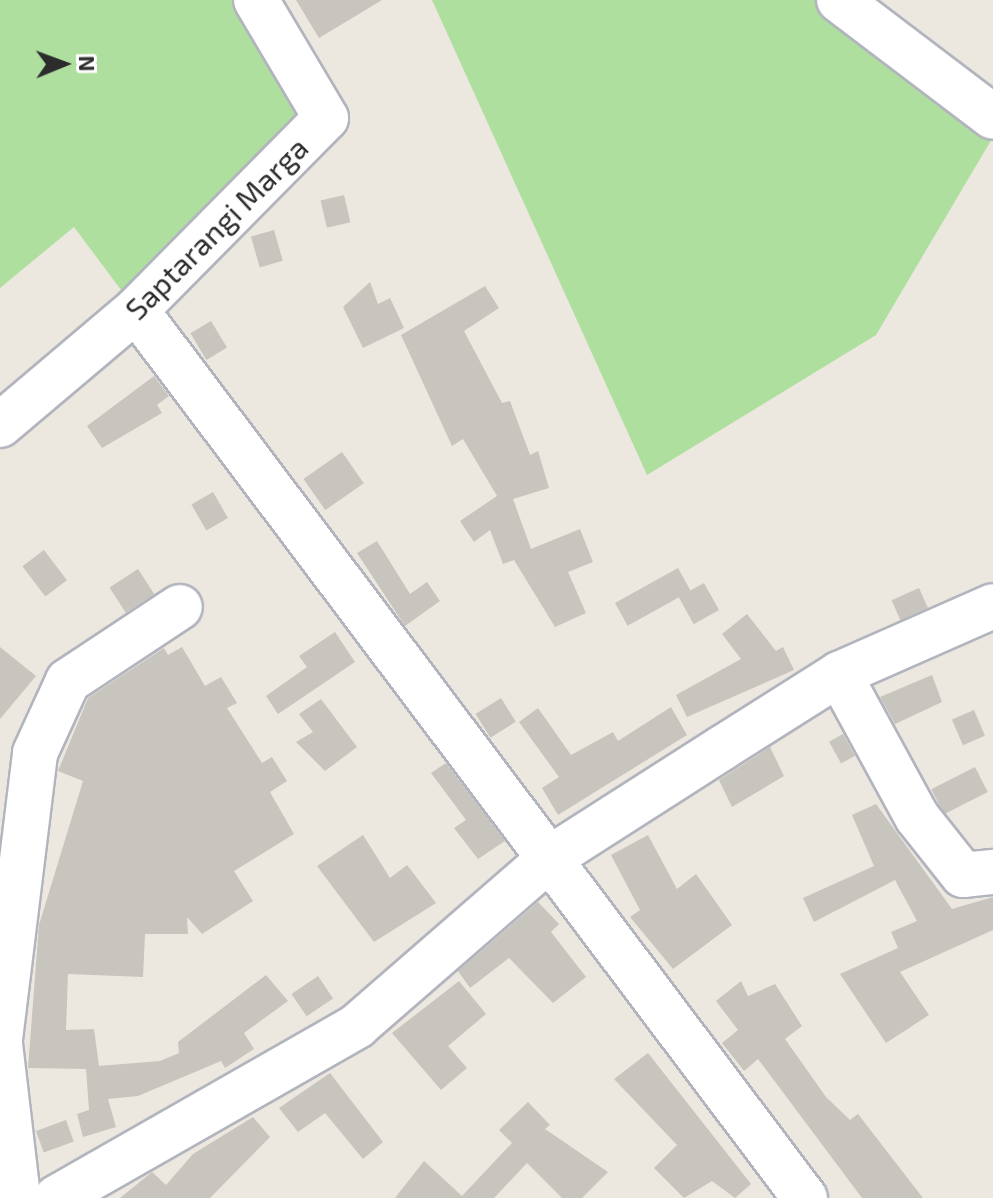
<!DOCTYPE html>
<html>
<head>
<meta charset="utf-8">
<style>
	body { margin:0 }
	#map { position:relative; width:993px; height:1198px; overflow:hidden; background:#ece8df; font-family:"Exo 2",sans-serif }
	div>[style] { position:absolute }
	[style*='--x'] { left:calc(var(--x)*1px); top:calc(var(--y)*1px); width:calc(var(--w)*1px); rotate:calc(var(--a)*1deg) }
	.green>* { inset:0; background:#afdf9f }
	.building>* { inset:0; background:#c8c4be; transform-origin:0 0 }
	.roads { filter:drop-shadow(2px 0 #b2b4be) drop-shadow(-2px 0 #b2b4be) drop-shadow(0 2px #b2b4be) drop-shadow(0 -2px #b2b4be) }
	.minor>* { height:44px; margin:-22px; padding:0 22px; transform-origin:22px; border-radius:22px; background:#fff }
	span { translate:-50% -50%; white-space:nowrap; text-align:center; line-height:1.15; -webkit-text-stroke:6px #fff; paint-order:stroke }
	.street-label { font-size:30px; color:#2c2c2c }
	.north { position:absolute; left:24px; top:24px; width:80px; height:80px; -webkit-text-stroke:6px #fff; paint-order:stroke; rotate:89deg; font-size:22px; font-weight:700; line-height:32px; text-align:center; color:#2c2c2c }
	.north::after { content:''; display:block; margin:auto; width:28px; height:36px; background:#2c2c2c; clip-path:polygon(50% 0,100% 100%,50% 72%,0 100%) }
</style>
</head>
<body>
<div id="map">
	<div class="green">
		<div style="clip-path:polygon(0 0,256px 0,326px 118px,136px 310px,74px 227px,0 288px)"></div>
		<div style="clip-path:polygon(432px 0,839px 0,993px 137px,876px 335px,647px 475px)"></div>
	</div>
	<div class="building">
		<div style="clip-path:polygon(296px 0,382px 0,319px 38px)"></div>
		<div style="left:344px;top:195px;width:28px;height:24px;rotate:77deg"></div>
		<div style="left:274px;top:230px;width:32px;height:24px;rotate:74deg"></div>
		<div style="clip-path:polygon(370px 282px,378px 304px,390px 298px,404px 328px,363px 348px,343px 307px)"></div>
		<div style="clip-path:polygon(485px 286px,499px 308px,464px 331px,502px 403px,510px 401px,530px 455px,538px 451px,549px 488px,513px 499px,531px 549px,580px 529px,593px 562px,568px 572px,586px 613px,555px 627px,514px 560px,503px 564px,490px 530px,474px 542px,460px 521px,497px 496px,463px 439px,452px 446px,401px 335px)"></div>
		<div style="left:211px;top:321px;width:31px;height:24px;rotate:59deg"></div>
		<div style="clip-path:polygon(154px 376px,169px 396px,157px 405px,162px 413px,102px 448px,87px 426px)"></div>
		<div style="left:342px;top:452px;width:38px;height:47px;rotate:55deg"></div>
		<div style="left:213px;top:492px;width:30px;height:25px;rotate:60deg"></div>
		<div style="clip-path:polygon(377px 541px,410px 594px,427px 582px,440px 601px,405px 626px,357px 553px)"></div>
		<div style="left:44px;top:550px;width:38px;height:27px;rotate:53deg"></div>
		<div style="left:678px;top:568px;width:26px;height:72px;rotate:61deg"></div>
		<div style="left:138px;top:569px;width:30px;height:34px;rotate:57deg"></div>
		<div style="left:704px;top:583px;width:31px;height:29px;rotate:61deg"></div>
		<div style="left:919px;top:588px;width:22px;height:30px;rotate:66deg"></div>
		<div style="clip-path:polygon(747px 614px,776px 651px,783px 647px,794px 670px,687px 717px,676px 695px,741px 659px,722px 634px)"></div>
		<div style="clip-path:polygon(335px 632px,355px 662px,278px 714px,266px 696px,307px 667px,299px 656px)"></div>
		<div style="clip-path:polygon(0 647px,36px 676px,0 719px)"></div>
		<div style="clip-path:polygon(182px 647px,205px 686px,221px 677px,237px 703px,227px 708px,262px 763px,272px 757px,287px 781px,270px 792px,294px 834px,234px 871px,253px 901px,202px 934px,187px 917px,188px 934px,145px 934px,143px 977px,68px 974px,66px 1030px,94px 1029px,99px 1066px,160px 1061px,179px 1053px,178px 1042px,266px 975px,288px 1001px,244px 1033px,254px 1049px,225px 1068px,221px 1061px,138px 1096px,108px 1099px,116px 1127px,83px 1137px,77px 1114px,89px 1110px,86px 1069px,28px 1068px,39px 925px,83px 781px,58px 771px,88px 698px,164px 648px,168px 655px)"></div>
		<div style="clip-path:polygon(932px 675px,942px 702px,895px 724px,880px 697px)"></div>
		<div style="left:501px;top:698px;width:28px;height:30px;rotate:58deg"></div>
		<div style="clip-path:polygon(321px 699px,357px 747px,325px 771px,296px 742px,313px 732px,299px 714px)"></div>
		<div style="clip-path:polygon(671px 707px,687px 735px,558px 815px,542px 788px,559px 777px,519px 722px,538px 708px,571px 755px,613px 732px,618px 741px)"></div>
		<div style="left:974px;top:710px;width:28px;height:24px;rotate:67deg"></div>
		<div style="left:843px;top:734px;width:25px;height:16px;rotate:61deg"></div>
		<div style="clip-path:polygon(770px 747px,784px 776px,732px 807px,719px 780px)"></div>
		<div style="clip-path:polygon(446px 763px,505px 841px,478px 859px,454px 828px,466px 820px,431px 773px)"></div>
		<div style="left:975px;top:767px;width:28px;height:49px;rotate:63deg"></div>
		<div style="clip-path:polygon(876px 804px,952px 909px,993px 897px,993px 930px,900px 972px,929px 1015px,886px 1043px,840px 974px,898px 948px,891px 932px,917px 921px,895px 880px,814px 922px,803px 898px,874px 866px,852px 815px)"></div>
		<div style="clip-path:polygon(363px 835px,390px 878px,407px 865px,436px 903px,374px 942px,317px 866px)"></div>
		<div style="clip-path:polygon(648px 835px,677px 889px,696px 874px,732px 925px,673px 969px,630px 917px,640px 910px,611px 855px)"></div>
		<div style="clip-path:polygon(538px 902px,559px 924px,551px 932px,586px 977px,553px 1003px,509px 958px,470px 988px,458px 971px)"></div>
		<div style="left:318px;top:976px;width:27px;height:32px;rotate:56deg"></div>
		<div style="clip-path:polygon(459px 981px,486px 1014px,448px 1046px,467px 1068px,441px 1090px,392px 1033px)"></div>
		<div style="clip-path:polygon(741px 981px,748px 996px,775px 984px,802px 1026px,785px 1039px,826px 1097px,850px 1120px,858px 1114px,923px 1198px,862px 1198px,758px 1059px,744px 1071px,722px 1043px,738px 1030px,716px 1001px)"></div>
		<div style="clip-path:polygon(648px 1053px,751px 1184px,735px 1198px,712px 1181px,684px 1198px,654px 1168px,677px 1145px,614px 1079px)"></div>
		<div style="clip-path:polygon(330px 1073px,383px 1142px,363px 1159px,325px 1113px,298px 1132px,279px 1108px)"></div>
		<div style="clip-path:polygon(528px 1102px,550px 1125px,545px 1129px,608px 1172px,582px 1198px,562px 1198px,527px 1163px,494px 1198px,395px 1198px,424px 1161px,462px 1196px,512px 1143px,499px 1130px)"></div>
		<div style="clip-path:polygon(253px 1117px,270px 1137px,210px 1198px,120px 1198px,152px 1172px,166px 1185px,193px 1154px)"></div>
		<div style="left:66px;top:1120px;width:23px;height:32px;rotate:70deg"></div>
	</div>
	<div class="roads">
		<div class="minor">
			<div style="--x:839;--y:0;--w:193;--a:37.2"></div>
			<div style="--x:136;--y:310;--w:1112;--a:53.01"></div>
			<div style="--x:0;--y:425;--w:178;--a:-40.2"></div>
			<div style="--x:136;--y:310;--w:270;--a:-45.3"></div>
			<div style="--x:326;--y:118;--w:137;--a:-120.7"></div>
			<div style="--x:839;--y:674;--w:163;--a:61.4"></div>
			<div style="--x:917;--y:817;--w:74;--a:51.6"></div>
			<div style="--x:963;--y:875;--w:30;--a:-6"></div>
			<div style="--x:0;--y:1039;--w:288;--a:-83"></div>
			<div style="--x:35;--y:753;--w:79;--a:-65.4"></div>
			<div style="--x:68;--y:681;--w:134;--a:-33.5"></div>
			<div style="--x:0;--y:1044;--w:155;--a:83.3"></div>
			<div style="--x:56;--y:1198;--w:347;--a:-29.7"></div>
			<div style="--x:357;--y:1026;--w:256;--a:-41"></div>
			<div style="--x:550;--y:858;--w:204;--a:-32.6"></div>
			<div style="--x:722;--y:748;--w:138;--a:-32.3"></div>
			<div style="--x:839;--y:674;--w:168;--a:-23.8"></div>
		</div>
	</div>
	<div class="street-label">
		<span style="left:216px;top:228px;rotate:-45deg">Saptarangi Marga</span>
	</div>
	<div class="north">N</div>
</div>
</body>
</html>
